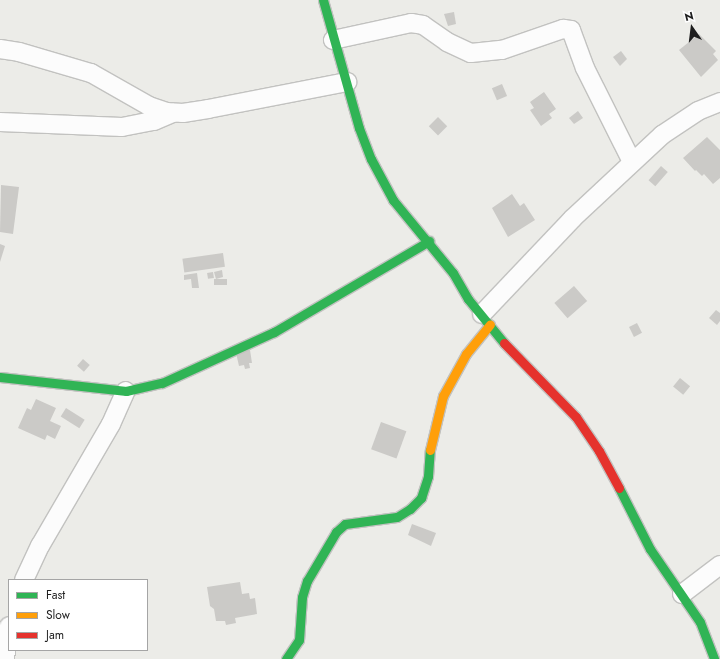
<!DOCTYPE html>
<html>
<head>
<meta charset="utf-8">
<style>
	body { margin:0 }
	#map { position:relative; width:720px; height:659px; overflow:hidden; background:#ecece8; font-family:Jost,sans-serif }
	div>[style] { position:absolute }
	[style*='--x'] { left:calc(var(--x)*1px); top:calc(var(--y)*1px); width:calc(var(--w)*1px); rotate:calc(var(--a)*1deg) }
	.building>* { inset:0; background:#cbcac7; transform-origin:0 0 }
	.roads { filter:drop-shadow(1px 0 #c2c2c0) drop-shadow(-1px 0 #c2c2c0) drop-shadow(0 1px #c2c2c0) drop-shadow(0 -1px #c2c2c0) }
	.street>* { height:18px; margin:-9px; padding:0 9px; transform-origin:9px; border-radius:9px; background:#fcfcfc }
	.fast>* { height:9px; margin:-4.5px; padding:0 4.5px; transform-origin:4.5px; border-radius:4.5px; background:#30b455 }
	.slow>* { height:9px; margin:-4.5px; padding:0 4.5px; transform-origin:4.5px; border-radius:4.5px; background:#ff9f0a }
	.jam>* { height:9px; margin:-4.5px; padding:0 4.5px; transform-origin:4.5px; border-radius:4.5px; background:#e5322d }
	span { translate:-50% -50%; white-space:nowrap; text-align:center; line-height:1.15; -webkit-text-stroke:3px #fff; paint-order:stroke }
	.legend { position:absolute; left:8px; top:579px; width:140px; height:72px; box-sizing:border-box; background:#fff; border:1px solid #a5a5a5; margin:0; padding:5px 7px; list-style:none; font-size:12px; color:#1e1e1e }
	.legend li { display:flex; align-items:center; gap:8px; height:20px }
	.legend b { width:20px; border:1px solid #a5a5a5 }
	.north { position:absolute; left:672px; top:8px; width:40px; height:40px; -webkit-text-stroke:3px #fff; paint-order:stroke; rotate:346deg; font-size:11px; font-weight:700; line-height:16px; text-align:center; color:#1e1e1e }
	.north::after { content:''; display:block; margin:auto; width:14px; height:18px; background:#1e1e1e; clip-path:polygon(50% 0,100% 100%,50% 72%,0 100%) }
</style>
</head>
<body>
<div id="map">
	<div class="building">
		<div style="clip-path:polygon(454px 12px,456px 24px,448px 26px,444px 14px)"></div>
		<div style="clip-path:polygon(699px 34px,716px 51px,713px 54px,718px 60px,701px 77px,679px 50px)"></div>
		<div style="clip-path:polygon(621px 51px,627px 59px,620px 66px,613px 57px)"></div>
		<div style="left:502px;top:84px;width:13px;height:11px;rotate:67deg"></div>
		<div style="clip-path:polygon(544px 92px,556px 109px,549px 114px,552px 118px,541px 126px,530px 110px,534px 108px,530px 102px)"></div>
		<div style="clip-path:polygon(578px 111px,583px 118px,574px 124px,569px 118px)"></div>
		<div style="left:438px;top:117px;width:13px;height:13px;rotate:45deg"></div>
		<div style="clip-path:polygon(707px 137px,720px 150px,720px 178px,713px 184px,704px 174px,702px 176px,696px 170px,695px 171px,683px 158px)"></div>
		<div style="left:661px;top:166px;width:9px;height:19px;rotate:41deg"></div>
		<div style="clip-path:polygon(1px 185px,19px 187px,13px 234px,0 232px)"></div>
		<div style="clip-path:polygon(512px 194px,520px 206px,524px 203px,535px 220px,508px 237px,492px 208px)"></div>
		<div style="clip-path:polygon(0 244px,5px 246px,0 262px)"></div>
		<div style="left:223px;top:253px;width:14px;height:41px;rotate:82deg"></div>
		<div style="clip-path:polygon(222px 270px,223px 277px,216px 279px,214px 272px)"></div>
		<div style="left:213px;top:272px;width:6px;height:6px;rotate:81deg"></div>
		<div style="clip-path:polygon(197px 273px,199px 288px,192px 288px,191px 279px,184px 280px,184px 275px)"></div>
		<div style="left:227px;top:279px;width:6px;height:13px;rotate:90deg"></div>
		<div style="left:574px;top:286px;width:20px;height:26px;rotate:49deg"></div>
		<div style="clip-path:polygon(716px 310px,720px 313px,720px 321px,717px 325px,709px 318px)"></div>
		<div style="left:637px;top:323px;width:11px;height:9px;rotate:63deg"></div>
		<div style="clip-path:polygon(250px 350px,252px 363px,249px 363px,250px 368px,245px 369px,244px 365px,239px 366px,236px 353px)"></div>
		<div style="left:83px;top:359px;width:9px;height:9px;rotate:41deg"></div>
		<div style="left:680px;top:378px;width:13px;height:11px;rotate:39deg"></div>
		<div style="clip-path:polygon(36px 399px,56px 408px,50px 421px,61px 426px,55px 439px,47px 435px,45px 440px,18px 428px,27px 408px,31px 410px)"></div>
		<div style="left:66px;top:408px;width:22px;height:10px;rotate:32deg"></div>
		<div style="left:381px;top:422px;width:27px;height:29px;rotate:20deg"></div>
		<div style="clip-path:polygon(412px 524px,436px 533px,431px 546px,408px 535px)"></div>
		<div style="clip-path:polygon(240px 582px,242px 594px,249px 593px,250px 599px,255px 598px,257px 614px,235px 618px,236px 623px,226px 625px,225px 621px,216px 621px,214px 609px,210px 606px,207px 587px)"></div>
	</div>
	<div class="roads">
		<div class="street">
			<div style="--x:333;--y:40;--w:80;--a:-12.3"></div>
			<div style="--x:411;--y:23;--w:12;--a:9"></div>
			<div style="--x:423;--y:25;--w:29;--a:35"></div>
			<div style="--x:447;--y:42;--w:26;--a:25"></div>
			<div style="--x:471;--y:53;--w:31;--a:-6"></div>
			<div style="--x:502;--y:50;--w:65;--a:-19"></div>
			<div style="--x:563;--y:29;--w:8;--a:7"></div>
			<div style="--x:571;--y:30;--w:40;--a:69.8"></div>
			<div style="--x:585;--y:68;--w:105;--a:63.4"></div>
			<div style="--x:0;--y:49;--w:19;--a:9"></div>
			<div style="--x:19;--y:52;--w:75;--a:16.3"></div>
			<div style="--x:91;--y:73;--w:67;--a:29.6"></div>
			<div style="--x:149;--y:106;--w:18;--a:19"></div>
			<div style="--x:166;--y:112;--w:17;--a:3"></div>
			<div style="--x:183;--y:113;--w:25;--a:-9"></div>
			<div style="--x:208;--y:109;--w:142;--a:-11"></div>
			<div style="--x:0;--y:122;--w:122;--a:2.3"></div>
			<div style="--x:122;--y:127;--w:33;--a:-11"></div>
			<div style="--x:154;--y:121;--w:21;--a:-23"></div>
			<div style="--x:482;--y:314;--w:131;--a:-46.5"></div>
			<div style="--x:572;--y:219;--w:123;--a:-43"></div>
			<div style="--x:662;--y:135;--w:43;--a:-33.7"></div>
			<div style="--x:698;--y:111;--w:24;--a:-22"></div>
			<div style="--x:24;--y:580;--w:38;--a:-65"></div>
			<div style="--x:40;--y:546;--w:141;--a:-59.8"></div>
			<div style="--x:111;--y:424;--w:36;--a:-66"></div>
			<div style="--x:682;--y:594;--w:48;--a:-37.3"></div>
			<div style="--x:5;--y:659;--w:33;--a:-83"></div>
		</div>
		<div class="fast">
			<div style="--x:323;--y:0;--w:133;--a:74.3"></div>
			<div style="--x:359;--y:128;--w:33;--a:69"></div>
			<div style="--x:371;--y:159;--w:47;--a:61.8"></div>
			<div style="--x:393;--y:200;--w:94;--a:50.6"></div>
			<div style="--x:453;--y:273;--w:30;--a:60"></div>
			<div style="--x:468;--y:299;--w:57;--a:50.7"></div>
			<div style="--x:0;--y:377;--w:127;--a:6.3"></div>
			<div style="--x:126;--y:391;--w:37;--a:-13"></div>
			<div style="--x:162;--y:383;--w:123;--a:-24.5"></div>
			<div style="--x:274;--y:332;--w:180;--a:-30.4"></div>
			<div style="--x:619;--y:488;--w:68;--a:63.1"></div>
			<div style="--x:650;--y:549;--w:88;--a:55.6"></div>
			<div style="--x:700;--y:622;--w:40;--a:69"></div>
			<div style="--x:286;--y:659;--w:23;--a:-56"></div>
			<div style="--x:299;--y:640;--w:43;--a:-86"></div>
			<div style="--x:302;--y:597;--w:17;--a:-73"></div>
			<div style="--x:307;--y:581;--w:57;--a:-59.4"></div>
			<div style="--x:336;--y:532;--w:12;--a:-42"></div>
			<div style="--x:345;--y:524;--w:52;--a:-7.7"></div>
			<div style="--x:397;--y:517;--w:15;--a:-32"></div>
			<div style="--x:410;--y:509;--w:16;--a:-45"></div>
			<div style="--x:421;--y:498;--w:23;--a:-72"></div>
			<div style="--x:428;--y:476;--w:26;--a:-86"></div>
		</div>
		<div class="slow">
			<div style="--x:430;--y:450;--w:56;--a:-76.5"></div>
			<div style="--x:443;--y:396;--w:48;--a:-61.3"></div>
			<div style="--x:466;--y:354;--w:38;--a:-51"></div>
		</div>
		<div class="jam">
			<div style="--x:504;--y:343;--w:103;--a:45.8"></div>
			<div style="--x:576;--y:417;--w:41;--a:55.9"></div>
			<div style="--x:599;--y:451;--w:42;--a:61.6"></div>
		</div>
	</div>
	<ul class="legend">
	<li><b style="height:5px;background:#30b455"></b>Fast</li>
	<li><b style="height:5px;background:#ff9f0a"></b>Slow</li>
	<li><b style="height:5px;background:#e5322d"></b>Jam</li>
	</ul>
	<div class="north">N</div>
</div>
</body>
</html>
